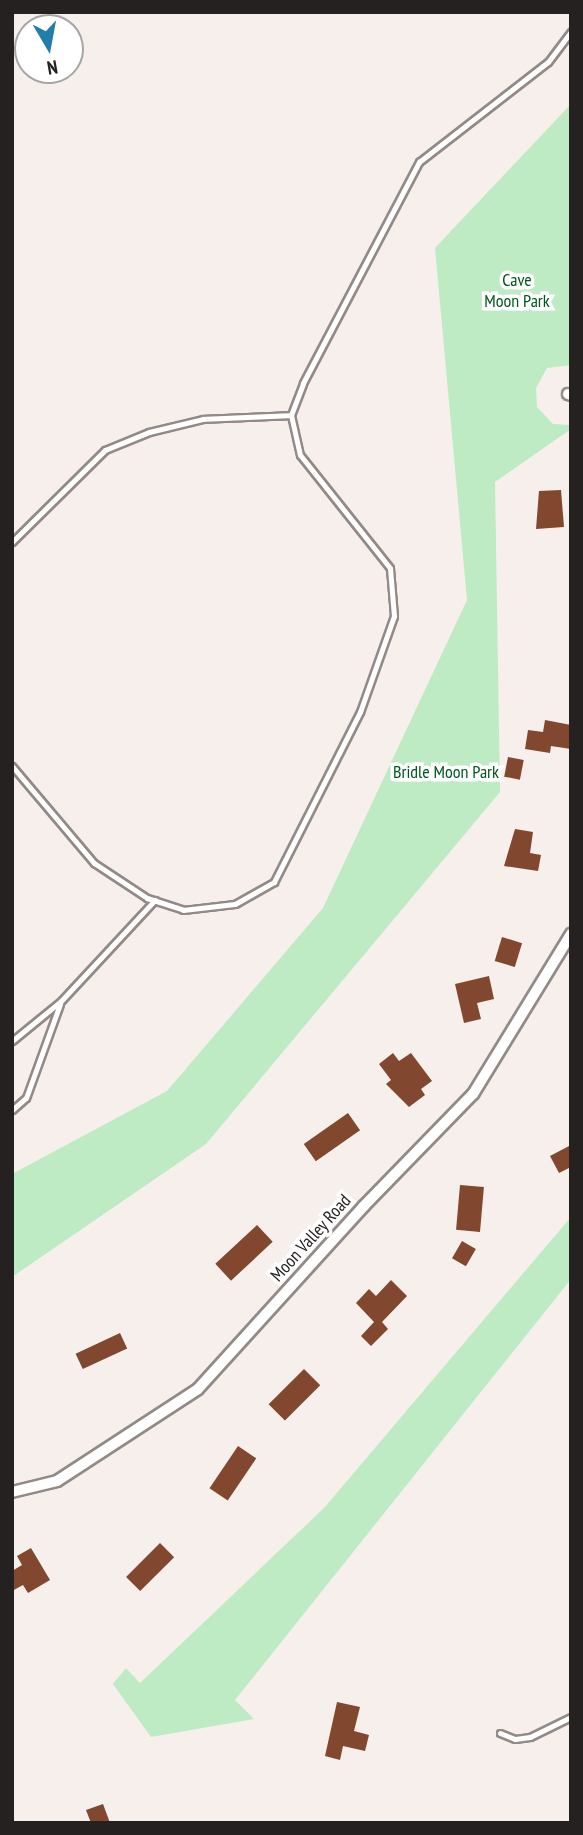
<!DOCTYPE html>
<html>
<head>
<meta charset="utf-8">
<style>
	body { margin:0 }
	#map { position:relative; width:583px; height:1835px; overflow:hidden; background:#f7efeb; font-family:"PT Sans Narrow",sans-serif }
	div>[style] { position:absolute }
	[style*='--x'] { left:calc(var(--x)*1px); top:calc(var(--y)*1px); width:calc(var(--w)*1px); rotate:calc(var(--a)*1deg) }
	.green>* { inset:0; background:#beebc3 }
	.building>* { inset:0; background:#81472f; transform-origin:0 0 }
	.roads { filter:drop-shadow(2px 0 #928a87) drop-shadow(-2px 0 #928a87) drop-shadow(0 2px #928a87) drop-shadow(0 -2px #928a87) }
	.service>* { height:5px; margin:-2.5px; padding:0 2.5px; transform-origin:2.5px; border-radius:2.5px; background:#fff }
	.minor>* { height:10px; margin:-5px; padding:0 5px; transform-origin:5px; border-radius:5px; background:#fff }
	span { translate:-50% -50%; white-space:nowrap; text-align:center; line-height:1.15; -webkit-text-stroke:7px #fff; paint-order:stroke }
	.park-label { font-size:18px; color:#00571e }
	.street-label { font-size:18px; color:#242120 }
	.frame { position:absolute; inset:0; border:14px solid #242120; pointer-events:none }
	.north { position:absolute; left:14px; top:14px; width:70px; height:70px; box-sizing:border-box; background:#fff; border:2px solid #a7a6a6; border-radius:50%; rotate:170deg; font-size:19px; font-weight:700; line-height:28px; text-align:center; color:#242120 }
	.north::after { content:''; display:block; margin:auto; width:24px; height:32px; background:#227dab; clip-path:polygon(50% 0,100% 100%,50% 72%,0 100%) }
</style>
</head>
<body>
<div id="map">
	<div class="green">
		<div style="clip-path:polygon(571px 104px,571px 365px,547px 368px,536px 388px,537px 407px,553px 424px,571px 425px,571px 429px,495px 482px,500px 792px,206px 1144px,12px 1277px,12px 1174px,167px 1091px,323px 908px,467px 600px,435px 248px)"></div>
		<div style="clip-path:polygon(571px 1217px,571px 1279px,235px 1700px,254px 1719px,151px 1737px,113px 1684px,126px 1668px,140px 1683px,324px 1508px)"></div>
	</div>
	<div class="building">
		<div style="clip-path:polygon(561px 490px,564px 527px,536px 529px,539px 491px)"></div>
		<div style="clip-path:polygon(545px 720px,571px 725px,571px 749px,551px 746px,550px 753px,525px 749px,528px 730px,543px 732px)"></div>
		<div style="left:508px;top:757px;width:16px;height:20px;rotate:11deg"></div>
		<div style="clip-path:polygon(515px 829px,533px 832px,530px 853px,541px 855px,538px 871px,504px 866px)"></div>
		<div style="left:502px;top:937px;width:21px;height:25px;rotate:17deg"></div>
		<div style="clip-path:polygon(489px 976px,494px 999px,477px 1003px,481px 1019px,464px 1023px,455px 984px)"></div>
		<div style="clip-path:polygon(393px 1053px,399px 1061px,411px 1053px,432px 1081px,421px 1089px,425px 1095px,409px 1107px,386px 1084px,391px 1080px,379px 1064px)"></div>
		<div style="left:348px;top:1113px;width:21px;height:54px;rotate:55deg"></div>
		<div style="clip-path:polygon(571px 1145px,571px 1167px,559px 1173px,550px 1156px)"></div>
		<div style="left:460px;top:1185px;width:24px;height:45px;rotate:5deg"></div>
		<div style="left:257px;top:1225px;width:23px;height:57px;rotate:47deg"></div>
		<div style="left:462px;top:1241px;width:16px;height:20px;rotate:30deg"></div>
		<div style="clip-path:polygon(391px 1280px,407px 1296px,382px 1322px,388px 1329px,371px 1346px,361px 1336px,374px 1322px,356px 1303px,369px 1289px,376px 1296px)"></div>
		<div style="left:120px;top:1333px;width:17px;height:49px;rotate:65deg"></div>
		<div style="left:304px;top:1369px;width:23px;height:50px;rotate:45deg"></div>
		<div style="left:238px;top:1446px;width:22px;height:51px;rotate:34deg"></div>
		<div style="left:160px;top:1543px;width:20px;height:48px;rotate:45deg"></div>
		<div style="clip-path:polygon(31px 1548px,50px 1580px,28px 1593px,23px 1585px,12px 1591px,12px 1571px,22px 1565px,17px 1556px)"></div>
		<div style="clip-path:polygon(337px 1702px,360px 1707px,354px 1731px,369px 1735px,365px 1751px,343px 1746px,340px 1760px,325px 1756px)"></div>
		<div style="clip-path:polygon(103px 1804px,110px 1823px,91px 1823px,86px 1810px)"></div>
	</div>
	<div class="roads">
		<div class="service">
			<div style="--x:12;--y:542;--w:131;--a:-44.7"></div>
			<div style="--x:105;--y:450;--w:48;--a:-22.2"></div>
			<div style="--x:149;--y:432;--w:56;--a:-13.5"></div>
			<div style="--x:203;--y:419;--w:88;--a:-2.6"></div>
			<div style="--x:12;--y:766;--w:127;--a:49.8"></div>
			<div style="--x:94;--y:863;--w:64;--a:33.4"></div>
			<div style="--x:147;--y:898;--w:38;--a:18"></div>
			<div style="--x:183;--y:910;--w:52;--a:-6.6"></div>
			<div style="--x:235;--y:904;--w:45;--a:-29.4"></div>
			<div style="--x:274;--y:882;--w:191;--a:-63.2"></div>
			<div style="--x:360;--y:712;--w:102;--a:-70.5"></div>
			<div style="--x:394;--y:616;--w:48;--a:-94.8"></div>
			<div style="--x:390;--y:568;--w:144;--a:-128.5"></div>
			<div style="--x:300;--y:455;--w:41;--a:-102.7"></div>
			<div style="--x:291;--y:415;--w:34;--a:-69"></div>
			<div style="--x:303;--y:383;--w:250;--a:-62.3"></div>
			<div style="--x:419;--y:162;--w:163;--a:-37.8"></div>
			<div style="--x:548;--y:62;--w:38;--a:-53"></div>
			<div style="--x:12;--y:1041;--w:63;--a:-39.2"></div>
			<div style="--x:61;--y:1001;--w:138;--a:-47.1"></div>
			<div style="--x:12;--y:1110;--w:18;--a:-41"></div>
			<div style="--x:26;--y:1098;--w:100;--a:-70.1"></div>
			<div style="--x:500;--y:1733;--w:16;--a:22"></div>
			<div style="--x:515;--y:1739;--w:15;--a:-8"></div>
			<div style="--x:530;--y:1737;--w:46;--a:-26"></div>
		</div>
		<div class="minor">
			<div style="--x:568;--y:394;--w:3;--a:18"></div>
			<div style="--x:12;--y:1492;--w:46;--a:-13.7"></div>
			<div style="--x:57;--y:1481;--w:168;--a:-33.1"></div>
			<div style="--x:198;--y:1389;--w:247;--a:-47.8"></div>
			<div style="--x:364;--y:1206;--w:156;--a:-45.8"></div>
			<div style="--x:473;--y:1094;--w:188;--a:-58.5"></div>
		</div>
	</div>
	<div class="park-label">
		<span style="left:517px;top:291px">Cave<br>Moon Park</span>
		<span style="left:446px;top:772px">Bridle Moon Park</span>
	</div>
	<div class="street-label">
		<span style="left:311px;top:1238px;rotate:-48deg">Moon Valley Road</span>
	</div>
	<div class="frame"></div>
	<div class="north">N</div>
</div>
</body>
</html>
